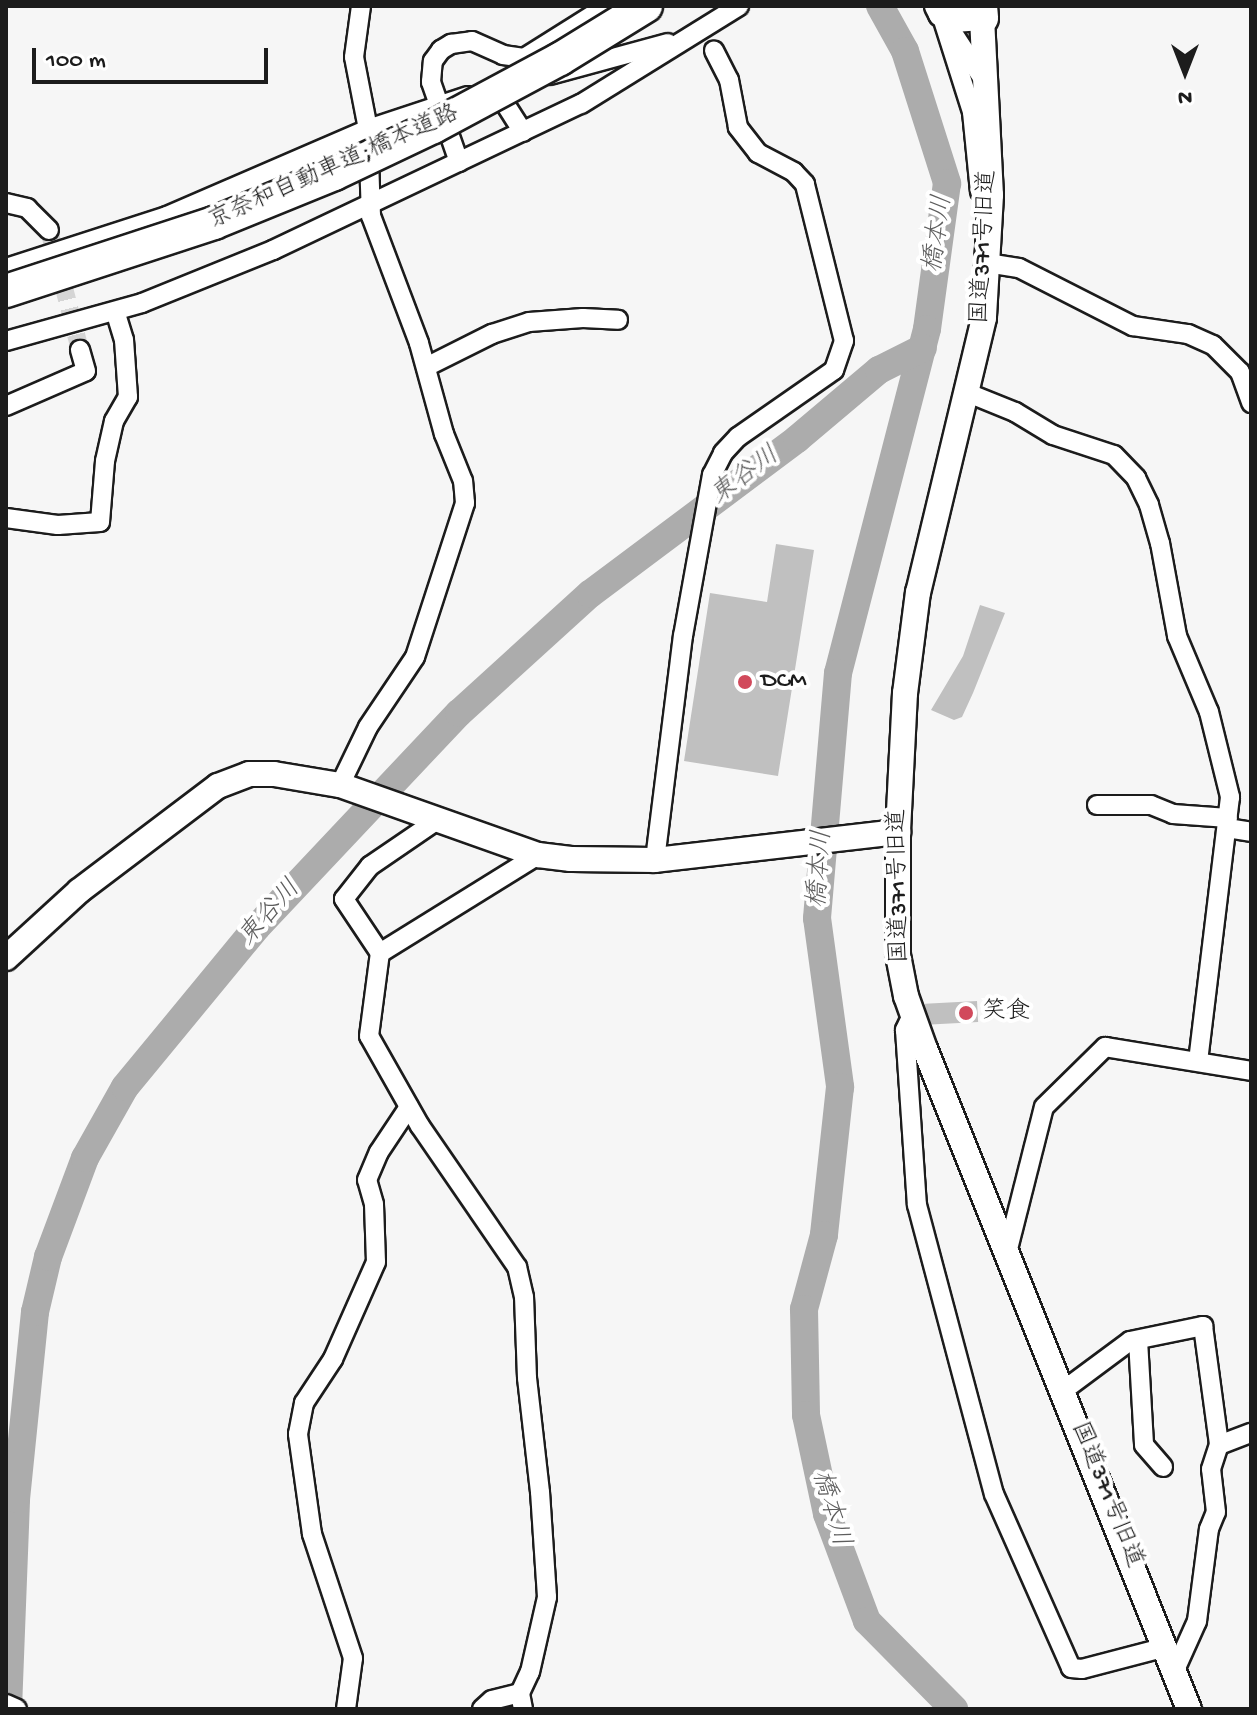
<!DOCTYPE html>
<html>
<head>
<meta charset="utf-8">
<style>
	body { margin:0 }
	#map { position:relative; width:1257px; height:1715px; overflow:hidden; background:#f6f6f6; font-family:"Gochi Hand","Klee One",sans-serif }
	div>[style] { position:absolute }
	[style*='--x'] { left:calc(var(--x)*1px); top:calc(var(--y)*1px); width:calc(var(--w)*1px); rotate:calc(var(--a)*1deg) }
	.stream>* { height:5px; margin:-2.5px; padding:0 2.5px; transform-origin:2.5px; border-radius:2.5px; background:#acacac }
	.river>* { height:28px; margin:-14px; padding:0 14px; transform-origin:14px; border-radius:14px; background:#acacac }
	.building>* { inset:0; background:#c0c0c0; transform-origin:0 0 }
	.street-tunnel>* { height:18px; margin-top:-9px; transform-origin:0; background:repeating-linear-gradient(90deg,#d5d5d5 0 18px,transparent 0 27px) }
	.roads { filter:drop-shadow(2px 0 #1c1c1c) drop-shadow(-2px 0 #1c1c1c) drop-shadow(0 2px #1c1c1c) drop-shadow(0 -2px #1c1c1c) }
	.street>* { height:18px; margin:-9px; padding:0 9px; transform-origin:9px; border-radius:9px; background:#fff }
	.secondary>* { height:24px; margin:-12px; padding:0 12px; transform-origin:12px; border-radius:12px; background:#fff }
	.highway>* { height:32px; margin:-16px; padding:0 16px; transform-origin:16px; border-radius:16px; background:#fff }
	.bridges { filter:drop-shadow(2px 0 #1c1c1c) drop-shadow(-2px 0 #1c1c1c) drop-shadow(0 2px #1c1c1c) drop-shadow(0 -2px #1c1c1c) }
	.highway-bridge>* { height:32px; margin:-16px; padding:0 16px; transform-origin:16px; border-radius:16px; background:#fff }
	.dots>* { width:22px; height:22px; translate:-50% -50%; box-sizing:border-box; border:4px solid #fff; border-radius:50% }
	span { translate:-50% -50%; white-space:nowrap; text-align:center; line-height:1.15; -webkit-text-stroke:8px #fff; paint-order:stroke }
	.street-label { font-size:24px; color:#1c1c1c }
	.poi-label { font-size:24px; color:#1c1c1c }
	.left { translate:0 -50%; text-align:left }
	.water-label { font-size:26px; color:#5d5d5d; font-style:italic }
	.frame { position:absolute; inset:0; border:8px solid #1c1c1c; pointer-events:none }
	.north { position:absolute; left:1145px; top:32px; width:80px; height:80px; -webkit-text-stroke:6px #fff; paint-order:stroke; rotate:180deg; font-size:22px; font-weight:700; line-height:32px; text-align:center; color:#1c1c1c }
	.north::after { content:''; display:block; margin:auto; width:28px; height:36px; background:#1c1c1c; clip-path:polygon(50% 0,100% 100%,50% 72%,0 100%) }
	.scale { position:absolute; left:32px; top:48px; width:236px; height:36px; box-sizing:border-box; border:4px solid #1c1c1c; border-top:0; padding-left:10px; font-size:24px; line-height:28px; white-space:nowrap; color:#1c1c1c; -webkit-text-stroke:6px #fff; paint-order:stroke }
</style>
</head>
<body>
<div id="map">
	<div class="stream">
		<div style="--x:6;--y:1687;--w:3;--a:-18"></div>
	</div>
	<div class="river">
		<div style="--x:880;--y:6;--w:51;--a:60.9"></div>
		<div style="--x:905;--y:51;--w:139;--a:72.3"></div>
		<div style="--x:947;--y:183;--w:147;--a:97.8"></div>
		<div style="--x:927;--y:329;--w:355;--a:104.5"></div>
		<div style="--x:838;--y:673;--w:246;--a:94.9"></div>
		<div style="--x:817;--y:918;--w:171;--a:82.2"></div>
		<div style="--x:840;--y:1087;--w:149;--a:96.2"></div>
		<div style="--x:824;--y:1235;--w:77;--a:105.1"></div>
		<div style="--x:804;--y:1309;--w:106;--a:88.9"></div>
		<div style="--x:806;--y:1415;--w:101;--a:78"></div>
		<div style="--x:827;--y:1514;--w:114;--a:69.5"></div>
		<div style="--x:867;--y:1621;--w:124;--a:45.3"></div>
		<div style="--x:8;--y:1709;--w:210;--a:-87.8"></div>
		<div style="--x:16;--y:1499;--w:188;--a:-84.2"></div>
		<div style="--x:35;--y:1312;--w:57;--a:-76.7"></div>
		<div style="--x:48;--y:1257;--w:106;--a:-69.5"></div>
		<div style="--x:85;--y:1158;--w:81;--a:-60.6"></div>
		<div style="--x:125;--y:1087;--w:207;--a:-50.5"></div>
		<div style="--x:257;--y:927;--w:294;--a:-46.7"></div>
		<div style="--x:459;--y:713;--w:177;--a:-42.3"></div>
		<div style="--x:590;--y:594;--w:259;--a:-36.8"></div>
		<div style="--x:797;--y:439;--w:107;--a:-40.1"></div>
		<div style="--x:879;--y:370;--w:49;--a:-26.6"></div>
	</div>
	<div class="building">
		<div style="clip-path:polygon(776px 544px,814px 550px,778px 776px,684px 761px,710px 593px,767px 602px)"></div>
		<div style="clip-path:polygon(980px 605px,1005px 613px,973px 693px,962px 717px,954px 720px,931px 710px,963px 656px)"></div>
		<div style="left:977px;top:1001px;width:21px;height:52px;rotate:87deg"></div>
	</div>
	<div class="street-tunnel">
		<div style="--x:49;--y:230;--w:124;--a:75.5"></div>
	</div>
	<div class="roads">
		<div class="street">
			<div style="--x:941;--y:14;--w:103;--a:72.4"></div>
			<div style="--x:972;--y:112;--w:80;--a:84.3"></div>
			<div style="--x:953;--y:33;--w:59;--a:56.9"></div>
			<div style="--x:550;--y:75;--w:122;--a:-15.2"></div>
			<div style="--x:495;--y:88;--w:52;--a:57.5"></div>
			<div style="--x:459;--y:162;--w:85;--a:-109.3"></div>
			<div style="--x:431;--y:82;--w:21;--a:-85"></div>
			<div style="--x:433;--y:61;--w:14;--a:-54"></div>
			<div style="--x:441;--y:50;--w:12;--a:-31"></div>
			<div style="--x:451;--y:44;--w:21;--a:-8"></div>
			<div style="--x:472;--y:41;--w:34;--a:24"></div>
			<div style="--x:503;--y:55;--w:21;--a:8"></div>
			<div style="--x:524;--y:58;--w:98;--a:-32.1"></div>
			<div style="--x:6;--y:203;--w:22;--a:13"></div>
			<div style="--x:27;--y:208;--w:31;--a:45"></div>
			<div style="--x:986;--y:253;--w:10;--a:84"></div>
			<div style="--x:987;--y:263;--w:32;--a:9"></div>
			<div style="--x:1019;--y:268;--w:128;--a:27"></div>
			<div style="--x:1133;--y:326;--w:56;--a:8.3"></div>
			<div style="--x:1188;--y:334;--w:27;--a:24"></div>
			<div style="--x:1213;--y:345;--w:38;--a:45"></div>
			<div style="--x:1240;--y:372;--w:33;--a:70"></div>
			<div style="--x:6;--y:268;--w:169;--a:-17.9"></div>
			<div style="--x:167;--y:216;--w:219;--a:-23.4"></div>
			<div style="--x:368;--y:129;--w:105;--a:-18.3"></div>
			<div style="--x:6;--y:341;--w:141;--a:-15.6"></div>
			<div style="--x:142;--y:303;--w:141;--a:-22"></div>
			<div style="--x:273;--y:250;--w:341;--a:-25.4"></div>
			<div style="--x:581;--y:104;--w:186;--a:-31.8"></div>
			<div style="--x:426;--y:367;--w:74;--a:-26.6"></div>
			<div style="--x:492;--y:334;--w:39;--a:-18"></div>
			<div style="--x:529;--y:322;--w:54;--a:-4.2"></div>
			<div style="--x:583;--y:318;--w:35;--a:3"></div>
			<div style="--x:968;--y:393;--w:51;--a:22"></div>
			<div style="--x:1015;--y:412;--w:44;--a:31.2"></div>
			<div style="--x:1053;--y:435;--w:64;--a:18.2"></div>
			<div style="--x:1114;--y:455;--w:32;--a:46"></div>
			<div style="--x:1136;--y:478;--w:30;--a:64"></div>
			<div style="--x:1149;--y:505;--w:40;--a:74"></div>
			<div style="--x:1160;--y:543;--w:95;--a:79.6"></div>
			<div style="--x:1177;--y:636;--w:82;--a:67.2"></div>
			<div style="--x:1209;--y:712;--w:88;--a:76.1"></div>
			<div style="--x:1230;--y:797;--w:266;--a:96.9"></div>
			<div style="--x:6;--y:406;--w:87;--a:-23.6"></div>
			<div style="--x:86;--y:371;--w:22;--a:-106"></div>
			<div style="--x:6;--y:518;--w:52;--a:7.7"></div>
			<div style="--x:58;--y:525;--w:42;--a:-4.1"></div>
			<div style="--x:100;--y:522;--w:61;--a:-85.3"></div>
			<div style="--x:105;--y:461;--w:41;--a:-77.3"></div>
			<div style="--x:114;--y:421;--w:28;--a:-60"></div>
			<div style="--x:128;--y:397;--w:57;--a:-94"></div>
			<div style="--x:124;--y:340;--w:30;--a:-107"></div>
			<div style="--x:340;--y:785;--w:64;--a:-64.2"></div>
			<div style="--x:368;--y:727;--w:84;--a:-56.1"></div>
			<div style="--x:415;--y:657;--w:162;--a:-72"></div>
			<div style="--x:465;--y:503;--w:22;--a:-95"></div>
			<div style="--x:463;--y:481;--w:51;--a:-112"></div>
			<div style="--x:444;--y:434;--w:94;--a:-105.4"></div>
			<div style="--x:419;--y:343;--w:136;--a:-110.7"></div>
			<div style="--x:371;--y:216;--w:87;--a:-92"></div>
			<div style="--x:368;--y:129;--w:73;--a:-101"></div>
			<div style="--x:354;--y:57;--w:51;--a:-82.2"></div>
			<div style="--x:1097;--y:805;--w:54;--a:0"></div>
			<div style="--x:1151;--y:805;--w:24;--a:22"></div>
			<div style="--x:1173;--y:814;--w:55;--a:4.2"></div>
			<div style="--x:1227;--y:828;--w:24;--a:9"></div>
			<div style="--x:655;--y:860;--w:226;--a:-82.9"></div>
			<div style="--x:683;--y:636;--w:164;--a:-79.8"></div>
			<div style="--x:712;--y:475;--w:25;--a:-63"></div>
			<div style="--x:723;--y:453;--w:22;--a:-47"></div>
			<div style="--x:738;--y:437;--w:117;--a:-34.9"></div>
			<div style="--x:834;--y:370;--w:31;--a:-71"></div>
			<div style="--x:844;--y:341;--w:162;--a:-104"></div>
			<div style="--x:805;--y:184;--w:16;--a:-133"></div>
			<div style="--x:794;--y:172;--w:41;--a:-152.2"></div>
			<div style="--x:758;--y:153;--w:33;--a:-128"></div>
			<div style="--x:738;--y:127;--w:48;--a:-100.8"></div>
			<div style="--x:729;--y:80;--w:33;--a:-117"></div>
			<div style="--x:380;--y:953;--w:65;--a:-123.7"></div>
			<div style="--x:344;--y:899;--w:42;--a:-51.8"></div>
			<div style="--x:370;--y:866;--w:80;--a:-34.3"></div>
			<div style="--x:912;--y:1015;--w:17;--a:115"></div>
			<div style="--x:905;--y:1030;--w:175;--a:86.1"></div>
			<div style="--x:917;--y:1205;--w:299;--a:75.1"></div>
			<div style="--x:994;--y:1494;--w:190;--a:66.1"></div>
			<div style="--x:1071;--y:1668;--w:11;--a:5"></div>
			<div style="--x:1082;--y:1669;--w:87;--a:-14.7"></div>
			<div style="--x:1008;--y:1249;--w:146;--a:-75.8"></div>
			<div style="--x:1044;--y:1107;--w:86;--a:-44.5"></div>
			<div style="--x:1105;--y:1047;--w:148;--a:9.3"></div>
			<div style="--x:1138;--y:1340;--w:105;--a:86.7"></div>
			<div style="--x:1144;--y:1445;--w:29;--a:49"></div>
			<div style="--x:1064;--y:1390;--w:82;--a:-36.6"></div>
			<div style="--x:1130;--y:1341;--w:75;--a:-11.6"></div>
			<div style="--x:1203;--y:1326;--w:120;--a:82.3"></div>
			<div style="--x:1175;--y:1670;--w:54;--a:-65.8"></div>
			<div style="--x:1197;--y:1621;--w:93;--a:-82.6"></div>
			<div style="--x:1209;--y:1529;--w:18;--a:-68"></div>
			<div style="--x:1216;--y:1512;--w:43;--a:-96.6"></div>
			<div style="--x:1211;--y:1469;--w:25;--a:-72"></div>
			<div style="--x:1219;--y:1445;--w:34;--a:-21"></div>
			<div style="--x:6;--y:1704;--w:12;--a:24"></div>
			<div style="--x:346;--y:1709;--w:51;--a:-82.2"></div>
			<div style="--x:353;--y:1658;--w:131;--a:-108.3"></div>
			<div style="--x:312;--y:1534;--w:101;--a:-98"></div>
			<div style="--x:298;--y:1434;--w:32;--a:-79"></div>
			<div style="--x:304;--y:1403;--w:53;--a:-56.6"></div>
			<div style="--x:333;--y:1359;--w:106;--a:-66.1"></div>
			<div style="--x:376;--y:1262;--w:58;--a:-92"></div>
			<div style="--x:374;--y:1204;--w:25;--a:-106"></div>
			<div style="--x:367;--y:1180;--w:30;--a:-67"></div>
			<div style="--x:379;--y:1152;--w:54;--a:-56.3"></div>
			<div style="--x:482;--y:1709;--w:13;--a:-42"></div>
			<div style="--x:492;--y:1700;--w:29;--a:-14"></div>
			<div style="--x:523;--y:1709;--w:16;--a:-101"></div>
			<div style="--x:520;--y:1693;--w:23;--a:-65"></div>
			<div style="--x:530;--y:1672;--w:77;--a:-77.2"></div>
			<div style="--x:547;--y:1597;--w:105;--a:-93.8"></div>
			<div style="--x:540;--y:1492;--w:115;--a:-96.5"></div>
			<div style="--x:527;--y:1378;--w:81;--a:-92.1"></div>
			<div style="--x:524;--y:1297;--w:31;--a:-103"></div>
			<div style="--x:517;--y:1267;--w:171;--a:-124.5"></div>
			<div style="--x:420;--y:1126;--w:103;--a:-119.5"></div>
			<div style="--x:369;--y:1036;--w:84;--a:-82.5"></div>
			<div style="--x:380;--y:953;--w:186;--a:-31.8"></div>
		</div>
		<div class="secondary">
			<div style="--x:937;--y:6;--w:9;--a:63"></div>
			<div style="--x:941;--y:14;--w:14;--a:25"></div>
			<div style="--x:954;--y:20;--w:28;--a:-4"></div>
			<div style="--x:982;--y:18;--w:177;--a:87.1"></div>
			<div style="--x:991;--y:195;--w:123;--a:93.3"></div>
			<div style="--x:984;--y:318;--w:282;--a:103.5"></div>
			<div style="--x:918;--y:592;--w:102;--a:97.3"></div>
			<div style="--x:905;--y:693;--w:139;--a:92.9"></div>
			<div style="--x:898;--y:832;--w:123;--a:90"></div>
			<div style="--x:898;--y:955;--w:42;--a:79"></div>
			<div style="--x:906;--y:996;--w:56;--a:70.3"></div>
			<div style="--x:925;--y:1049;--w:711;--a:68.2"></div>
			<div style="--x:6;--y:958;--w:99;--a:-42.5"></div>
			<div style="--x:79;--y:891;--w:174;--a:-37.1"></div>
			<div style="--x:218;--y:786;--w:33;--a:-21"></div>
			<div style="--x:249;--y:774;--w:25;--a:0"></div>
			<div style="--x:274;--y:774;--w:67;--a:9.5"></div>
			<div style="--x:340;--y:785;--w:210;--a:19.5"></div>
			<div style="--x:538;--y:855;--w:33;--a:7"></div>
			<div style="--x:571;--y:859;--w:84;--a:0.7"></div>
			<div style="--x:655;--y:860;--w:245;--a:-6.6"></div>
		</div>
		<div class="highway">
			<div style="--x:981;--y:6;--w:12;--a:85"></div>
		</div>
	</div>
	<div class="bridges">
		<div class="highway-bridge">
			<div style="--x:6;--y:291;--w:219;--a:-18.1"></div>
			<div style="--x:214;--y:223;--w:130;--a:-22.2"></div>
			<div style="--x:334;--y:174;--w:110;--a:-25.4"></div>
			<div style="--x:433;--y:127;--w:144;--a:-28.2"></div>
			<div style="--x:560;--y:59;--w:101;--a:-31.6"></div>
		</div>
	</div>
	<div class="dots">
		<div style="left:745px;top:682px;background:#d1495b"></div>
		<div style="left:966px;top:1013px;background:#d1495b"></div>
	</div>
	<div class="street-label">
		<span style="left:334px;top:168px;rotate:-24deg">京奈和自動車道;橋本道路</span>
		<span style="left:985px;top:247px;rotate:-87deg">国道371号旧道</span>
		<span style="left:900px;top:886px;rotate:-91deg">国道371号旧道</span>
		<span style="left:1106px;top:1495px;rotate:68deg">国道371号旧道</span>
	</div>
	<div class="poi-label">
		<span class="left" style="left:761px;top:682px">DCM</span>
		<span class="left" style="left:982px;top:1013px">笑食</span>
	</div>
	<div class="water-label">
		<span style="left:940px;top:234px;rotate:-82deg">橋本川</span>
		<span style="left:746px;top:477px;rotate:-37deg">東谷川</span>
		<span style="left:822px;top:869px;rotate:-86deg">橋本川</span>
		<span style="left:271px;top:914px;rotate:-48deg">東谷川</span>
		<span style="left:829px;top:1509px;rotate:74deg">橋本川</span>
	</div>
	<div class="frame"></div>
	<div class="north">N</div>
	<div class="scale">100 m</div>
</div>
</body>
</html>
